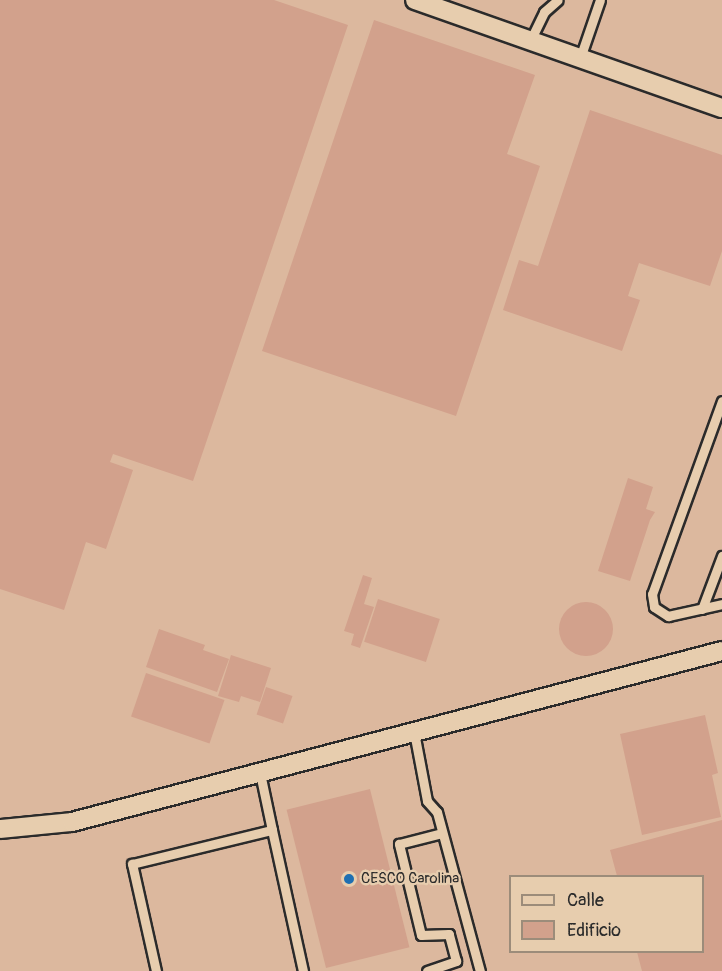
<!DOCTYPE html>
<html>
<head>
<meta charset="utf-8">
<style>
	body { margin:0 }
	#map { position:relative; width:722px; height:971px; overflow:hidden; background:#e6c6a9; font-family:Pangolin,sans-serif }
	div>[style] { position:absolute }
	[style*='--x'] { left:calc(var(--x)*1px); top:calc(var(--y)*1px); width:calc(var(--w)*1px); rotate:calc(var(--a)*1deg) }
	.built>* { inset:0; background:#dcb89e }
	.building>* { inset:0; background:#d2a18c; transform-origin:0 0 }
	.round { border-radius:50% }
	.roads { filter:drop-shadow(2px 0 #2b2b2b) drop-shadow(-2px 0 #2b2b2b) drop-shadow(0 2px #2b2b2b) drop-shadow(0 -2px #2b2b2b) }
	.service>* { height:9px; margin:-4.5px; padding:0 4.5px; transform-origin:4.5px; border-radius:4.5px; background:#e7cdae }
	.minor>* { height:18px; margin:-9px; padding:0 9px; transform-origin:9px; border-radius:9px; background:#e7cdae }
	.dots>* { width:16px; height:16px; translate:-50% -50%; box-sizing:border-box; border:3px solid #e7cdae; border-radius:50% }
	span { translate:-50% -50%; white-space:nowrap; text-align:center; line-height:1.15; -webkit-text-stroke:4.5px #e7cdae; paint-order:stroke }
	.poi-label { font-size:15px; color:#2b2b2b }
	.left { translate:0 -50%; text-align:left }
	.legend { position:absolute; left:509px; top:875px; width:195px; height:78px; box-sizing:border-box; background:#e7cdae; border:2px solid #9c8c7a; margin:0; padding:8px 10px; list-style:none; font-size:18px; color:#2b2b2b }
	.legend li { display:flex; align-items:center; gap:12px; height:30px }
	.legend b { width:30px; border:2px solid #9c8c7a }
</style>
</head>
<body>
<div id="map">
	<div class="built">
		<div style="clip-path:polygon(evenodd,0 0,722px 0,722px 971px,0 971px,0 0,510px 876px,702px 876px,702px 952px,510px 952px,510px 876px)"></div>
	</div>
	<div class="building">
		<div style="clip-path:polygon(0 0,274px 0,348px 25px,193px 481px,113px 454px,110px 462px,133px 470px,106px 549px,86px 542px,64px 610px,0 589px)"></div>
		<div style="clip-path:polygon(374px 20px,535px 75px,507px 154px,540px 166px,456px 416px,262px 351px)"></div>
		<div style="clip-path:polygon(590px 110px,722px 155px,722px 251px,710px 286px,639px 263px,628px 296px,640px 300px,622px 351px,503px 310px,519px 260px,538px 266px)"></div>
		<div style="clip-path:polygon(628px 478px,653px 487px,646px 509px,655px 512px,650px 520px,630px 581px,598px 571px)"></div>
		<div style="clip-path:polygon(363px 575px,372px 578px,364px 604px,374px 607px,360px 648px,351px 645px,354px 634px,344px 631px)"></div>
		<div style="left:378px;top:599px;width:65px;height:45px;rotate:18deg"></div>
		<div class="round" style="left:559px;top:602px;width:54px;height:54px"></div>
		<div style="clip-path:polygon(159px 629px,205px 645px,203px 650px,229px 659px,217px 692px,146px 667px)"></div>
		<div style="clip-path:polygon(231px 655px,271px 668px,260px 702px,241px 696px,239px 702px,218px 696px)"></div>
		<div style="left:146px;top:673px;width:83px;height:46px;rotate:19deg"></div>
		<div style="left:266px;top:687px;width:28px;height:29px;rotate:19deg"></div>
		<div style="clip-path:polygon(705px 715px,718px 773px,712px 775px,721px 817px,642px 835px,620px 734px)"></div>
		<div style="left:370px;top:789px;width:163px;height:86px;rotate:76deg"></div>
		<div style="clip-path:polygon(722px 820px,722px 971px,642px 971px,637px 952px,702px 952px,702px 876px,617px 876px,610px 850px)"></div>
	</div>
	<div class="roads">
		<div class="service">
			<div style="--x:530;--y:41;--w:32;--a:-64"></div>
			<div style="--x:544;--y:12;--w:18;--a:-41"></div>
			<div style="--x:580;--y:58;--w:61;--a:-71"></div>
			<div style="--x:722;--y:401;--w:205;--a:109.9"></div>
			<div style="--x:652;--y:594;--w:13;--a:81"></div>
			<div style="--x:654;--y:607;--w:17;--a:33"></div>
			<div style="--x:668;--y:616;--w:55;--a:-12.5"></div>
			<div style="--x:702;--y:609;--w:57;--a:-69.3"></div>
			<div style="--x:414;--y:732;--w:70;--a:79.3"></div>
			<div style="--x:427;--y:801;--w:15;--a:48"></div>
			<div style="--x:437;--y:812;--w:165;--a:74.9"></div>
			<div style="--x:272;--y:830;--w:144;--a:77.6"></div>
			<div style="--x:156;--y:971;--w:110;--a:-102.6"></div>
			<div style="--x:132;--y:864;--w:144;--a:-13.7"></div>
			<div style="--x:272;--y:830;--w:58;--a:-101.9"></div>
			<div style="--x:427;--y:971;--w:31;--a:-19"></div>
			<div style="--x:456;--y:961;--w:28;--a:-105"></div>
			<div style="--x:449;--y:934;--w:28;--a:178"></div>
			<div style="--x:421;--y:935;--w:94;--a:-103.6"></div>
			<div style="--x:399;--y:844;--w:44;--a:-14.3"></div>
		</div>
		<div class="minor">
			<div style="--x:415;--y:0;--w:325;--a:19.4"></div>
			<div style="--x:0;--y:829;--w:72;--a:-5.6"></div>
			<div style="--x:72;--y:822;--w:672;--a:-14.74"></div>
		</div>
	</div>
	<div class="dots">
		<div style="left:349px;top:879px;background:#1f6fb2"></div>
	</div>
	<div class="poi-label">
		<span class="left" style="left:361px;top:879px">CESCO Carolina</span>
	</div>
	<ul class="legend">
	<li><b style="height:8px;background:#e7cdae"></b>Calle</li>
	<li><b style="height:16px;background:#d2a18c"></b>Edificio</li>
	</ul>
</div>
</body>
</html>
